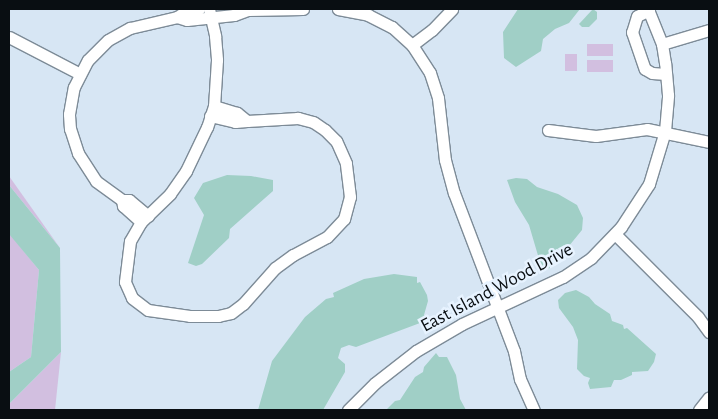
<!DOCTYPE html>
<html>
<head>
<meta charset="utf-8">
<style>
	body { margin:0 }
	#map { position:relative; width:718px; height:419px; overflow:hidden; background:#d7e6f4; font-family:"Alegreya Sans",sans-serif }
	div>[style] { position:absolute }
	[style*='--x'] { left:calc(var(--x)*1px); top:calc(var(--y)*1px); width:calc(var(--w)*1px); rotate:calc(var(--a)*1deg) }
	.green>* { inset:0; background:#d2bfe0; transform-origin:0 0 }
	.water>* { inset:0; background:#a0cfc6 }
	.roads { filter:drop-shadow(1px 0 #7d8b97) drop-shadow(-1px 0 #7d8b97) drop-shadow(0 1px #7d8b97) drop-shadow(0 -1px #7d8b97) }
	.minor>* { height:11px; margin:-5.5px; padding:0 5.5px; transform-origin:5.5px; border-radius:5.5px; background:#fff }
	span { translate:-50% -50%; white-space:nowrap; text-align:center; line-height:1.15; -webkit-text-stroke:5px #e7f3ff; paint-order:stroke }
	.street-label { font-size:19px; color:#090e12 }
	.frame { position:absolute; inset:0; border:10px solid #090e12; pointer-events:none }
</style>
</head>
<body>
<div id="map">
	<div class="green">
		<div style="left:587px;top:44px;width:26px;height:12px"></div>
		<div style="left:565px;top:54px;width:12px;height:17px"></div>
		<div style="left:587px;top:60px;width:26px;height:12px"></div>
		<div style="clip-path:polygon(9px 176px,60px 248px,9px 185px)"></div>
		<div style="clip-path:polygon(9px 233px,39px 270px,31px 357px,9px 372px)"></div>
		<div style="clip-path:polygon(61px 352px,55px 410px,9px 410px,9px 404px)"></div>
	</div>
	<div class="water">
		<div style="clip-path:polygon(518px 9px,580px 9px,569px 23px,555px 29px,543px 39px,541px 51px,516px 67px,504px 58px,503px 32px)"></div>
		<div style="clip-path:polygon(593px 9px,597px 12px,597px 19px,589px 27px,582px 27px,579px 24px)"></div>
		<div style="clip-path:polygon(227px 175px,251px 176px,273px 180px,273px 191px,230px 229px,229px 238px,202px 264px,196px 266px,188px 263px,204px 215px,194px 198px,203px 183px)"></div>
		<div style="clip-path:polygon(516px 178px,527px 179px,537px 187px,558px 194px,577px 205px,583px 218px,582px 230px,551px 268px,542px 269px,529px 225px,515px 202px,507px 180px)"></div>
		<div style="clip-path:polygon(9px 185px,60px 248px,61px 352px,9px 404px,9px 372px,31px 357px,39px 270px,9px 234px)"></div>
		<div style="clip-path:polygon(394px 274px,417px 277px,417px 283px,420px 282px,427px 295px,428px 301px,424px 315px,428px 320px,356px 347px,349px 345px,341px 348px,338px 358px,345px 364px,345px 372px,323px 410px,258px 410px,272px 361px,305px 317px,326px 299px,334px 297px,333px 293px,364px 279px)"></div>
		<div style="clip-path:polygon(576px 290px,589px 297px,595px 304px,610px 314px,612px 321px,623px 325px,624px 329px,627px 328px,656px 354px,654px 362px,648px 371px,632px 372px,632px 375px,621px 380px,614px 380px,611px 387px,590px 389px,588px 383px,590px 378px,584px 376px,577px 369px,578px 340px,573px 327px,559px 308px,558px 300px,565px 293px)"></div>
		<div style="clip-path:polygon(436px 353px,439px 357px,447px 357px,456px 375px,460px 399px,466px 410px,386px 410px,395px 401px,400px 400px,415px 377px,423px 372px,424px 367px)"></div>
	</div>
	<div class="roads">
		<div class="minor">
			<div style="--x:209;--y:9;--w:28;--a:77"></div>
			<div style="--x:215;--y:36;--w:24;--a:85"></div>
			<div style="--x:217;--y:60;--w:46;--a:93.7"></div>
			<div style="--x:214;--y:106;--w:22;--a:108"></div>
			<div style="--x:207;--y:127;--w:49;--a:115.5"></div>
			<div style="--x:186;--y:171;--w:28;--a:125"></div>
			<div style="--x:170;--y:194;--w:40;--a:136"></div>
			<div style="--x:141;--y:222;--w:22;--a:120"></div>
			<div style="--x:130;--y:241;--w:41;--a:97"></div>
			<div style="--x:125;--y:282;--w:17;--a:66"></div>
			<div style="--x:132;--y:298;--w:20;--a:37"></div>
			<div style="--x:148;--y:310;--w:42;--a:8.1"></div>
			<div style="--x:190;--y:316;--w:28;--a:0"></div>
			<div style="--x:218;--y:316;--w:13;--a:-13"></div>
			<div style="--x:231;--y:313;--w:15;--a:-37"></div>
			<div style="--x:243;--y:304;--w:48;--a:-48.4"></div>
			<div style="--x:275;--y:268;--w:22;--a:-36"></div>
			<div style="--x:293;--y:255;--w:38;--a:-28"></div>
			<div style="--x:327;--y:237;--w:25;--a:-47"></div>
			<div style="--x:344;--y:219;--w:23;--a:-75"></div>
			<div style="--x:350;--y:197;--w:34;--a:-97"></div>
			<div style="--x:346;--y:163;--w:24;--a:-114"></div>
			<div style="--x:336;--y:141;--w:16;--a:-135"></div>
			<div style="--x:325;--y:130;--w:14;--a:-146"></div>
			<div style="--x:313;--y:122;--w:16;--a:-165"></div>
			<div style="--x:298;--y:118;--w:51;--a:176.6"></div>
			<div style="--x:338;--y:9;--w:31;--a:11"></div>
			<div style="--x:368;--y:15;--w:27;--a:27"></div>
			<div style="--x:392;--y:27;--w:27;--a:42"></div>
			<div style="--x:412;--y:45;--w:33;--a:57"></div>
			<div style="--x:430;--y:73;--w:26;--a:72"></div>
			<div style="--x:438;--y:98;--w:62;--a:83.6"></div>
			<div style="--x:445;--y:160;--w:34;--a:75"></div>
			<div style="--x:454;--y:193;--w:169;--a:69.2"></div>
			<div style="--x:514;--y:351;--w:29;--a:78"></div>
			<div style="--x:520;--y:379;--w:34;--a:66"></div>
			<div style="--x:248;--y:10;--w:55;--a:-1"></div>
			<div style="--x:649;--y:10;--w:13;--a:153"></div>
			<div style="--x:637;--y:16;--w:17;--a:107"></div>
			<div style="--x:632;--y:32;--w:39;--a:71"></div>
			<div style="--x:645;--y:69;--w:8;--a:30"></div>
			<div style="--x:652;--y:73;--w:14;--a:4"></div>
			<div style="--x:177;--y:17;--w:10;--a:17"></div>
			<div style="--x:187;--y:20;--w:47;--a:-6.1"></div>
			<div style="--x:234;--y:15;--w:15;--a:-20"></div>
			<div style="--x:248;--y:10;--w:3;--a:-162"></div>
			<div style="--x:9;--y:37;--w:80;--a:27.5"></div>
			<div style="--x:662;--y:44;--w:49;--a:-16.6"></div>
			<div style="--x:412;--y:45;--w:25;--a:-37"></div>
			<div style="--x:432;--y:30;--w:29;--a:-46"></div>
			<div style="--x:210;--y:116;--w:26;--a:13"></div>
			<div style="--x:235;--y:122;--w:12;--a:-5"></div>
			<div style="--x:247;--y:121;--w:13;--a:-141"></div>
			<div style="--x:237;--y:113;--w:24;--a:-163"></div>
			<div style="--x:548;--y:130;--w:48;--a:7.1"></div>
			<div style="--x:596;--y:136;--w:51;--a:-7.8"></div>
			<div style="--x:647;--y:129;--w:63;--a:11.8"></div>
			<div style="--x:122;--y:200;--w:32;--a:-144"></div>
			<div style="--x:96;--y:181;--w:33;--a:-123"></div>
			<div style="--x:78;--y:153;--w:25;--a:-108"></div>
			<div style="--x:70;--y:129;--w:15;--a:-94"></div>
			<div style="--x:69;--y:114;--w:27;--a:-80"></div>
			<div style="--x:74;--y:87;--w:30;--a:-63"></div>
			<div style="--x:88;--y:60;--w:28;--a:-45"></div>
			<div style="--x:108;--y:40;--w:25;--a:-29"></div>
			<div style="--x:130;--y:28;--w:48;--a:-13.2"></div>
			<div style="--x:177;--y:17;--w:11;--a:-34"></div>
			<div style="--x:186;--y:11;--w:13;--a:-9"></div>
			<div style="--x:141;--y:222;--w:24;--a:-138"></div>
			<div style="--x:123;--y:206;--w:6;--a:-99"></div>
			<div style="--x:122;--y:200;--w:7;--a:0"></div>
			<div style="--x:129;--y:200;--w:25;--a:40"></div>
			<div style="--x:615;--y:234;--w:117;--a:45"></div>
			<div style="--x:698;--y:317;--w:19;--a:54"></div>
			<div style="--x:348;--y:410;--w:38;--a:-45"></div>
			<div style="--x:375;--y:383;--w:52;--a:-38"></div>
			<div style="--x:416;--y:351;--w:53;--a:-30.4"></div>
			<div style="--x:462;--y:324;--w:111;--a:-25"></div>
			<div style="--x:563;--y:277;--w:34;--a:-34"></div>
			<div style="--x:591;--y:258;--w:43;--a:-45.9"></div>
			<div style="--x:621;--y:227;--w:51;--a:-56.9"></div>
			<div style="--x:649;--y:184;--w:55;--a:-73.2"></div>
			<div style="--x:665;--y:131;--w:36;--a:-85"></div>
			<div style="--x:668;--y:95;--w:32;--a:-95"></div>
			<div style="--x:665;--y:63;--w:19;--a:-99"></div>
			<div style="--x:662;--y:44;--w:38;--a:-112"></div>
			<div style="--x:699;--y:410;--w:16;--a:-52"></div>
		</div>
	</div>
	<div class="street-label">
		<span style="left:497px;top:288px;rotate:-28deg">East Island Wood Drive</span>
	</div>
	<div class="frame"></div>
</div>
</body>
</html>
